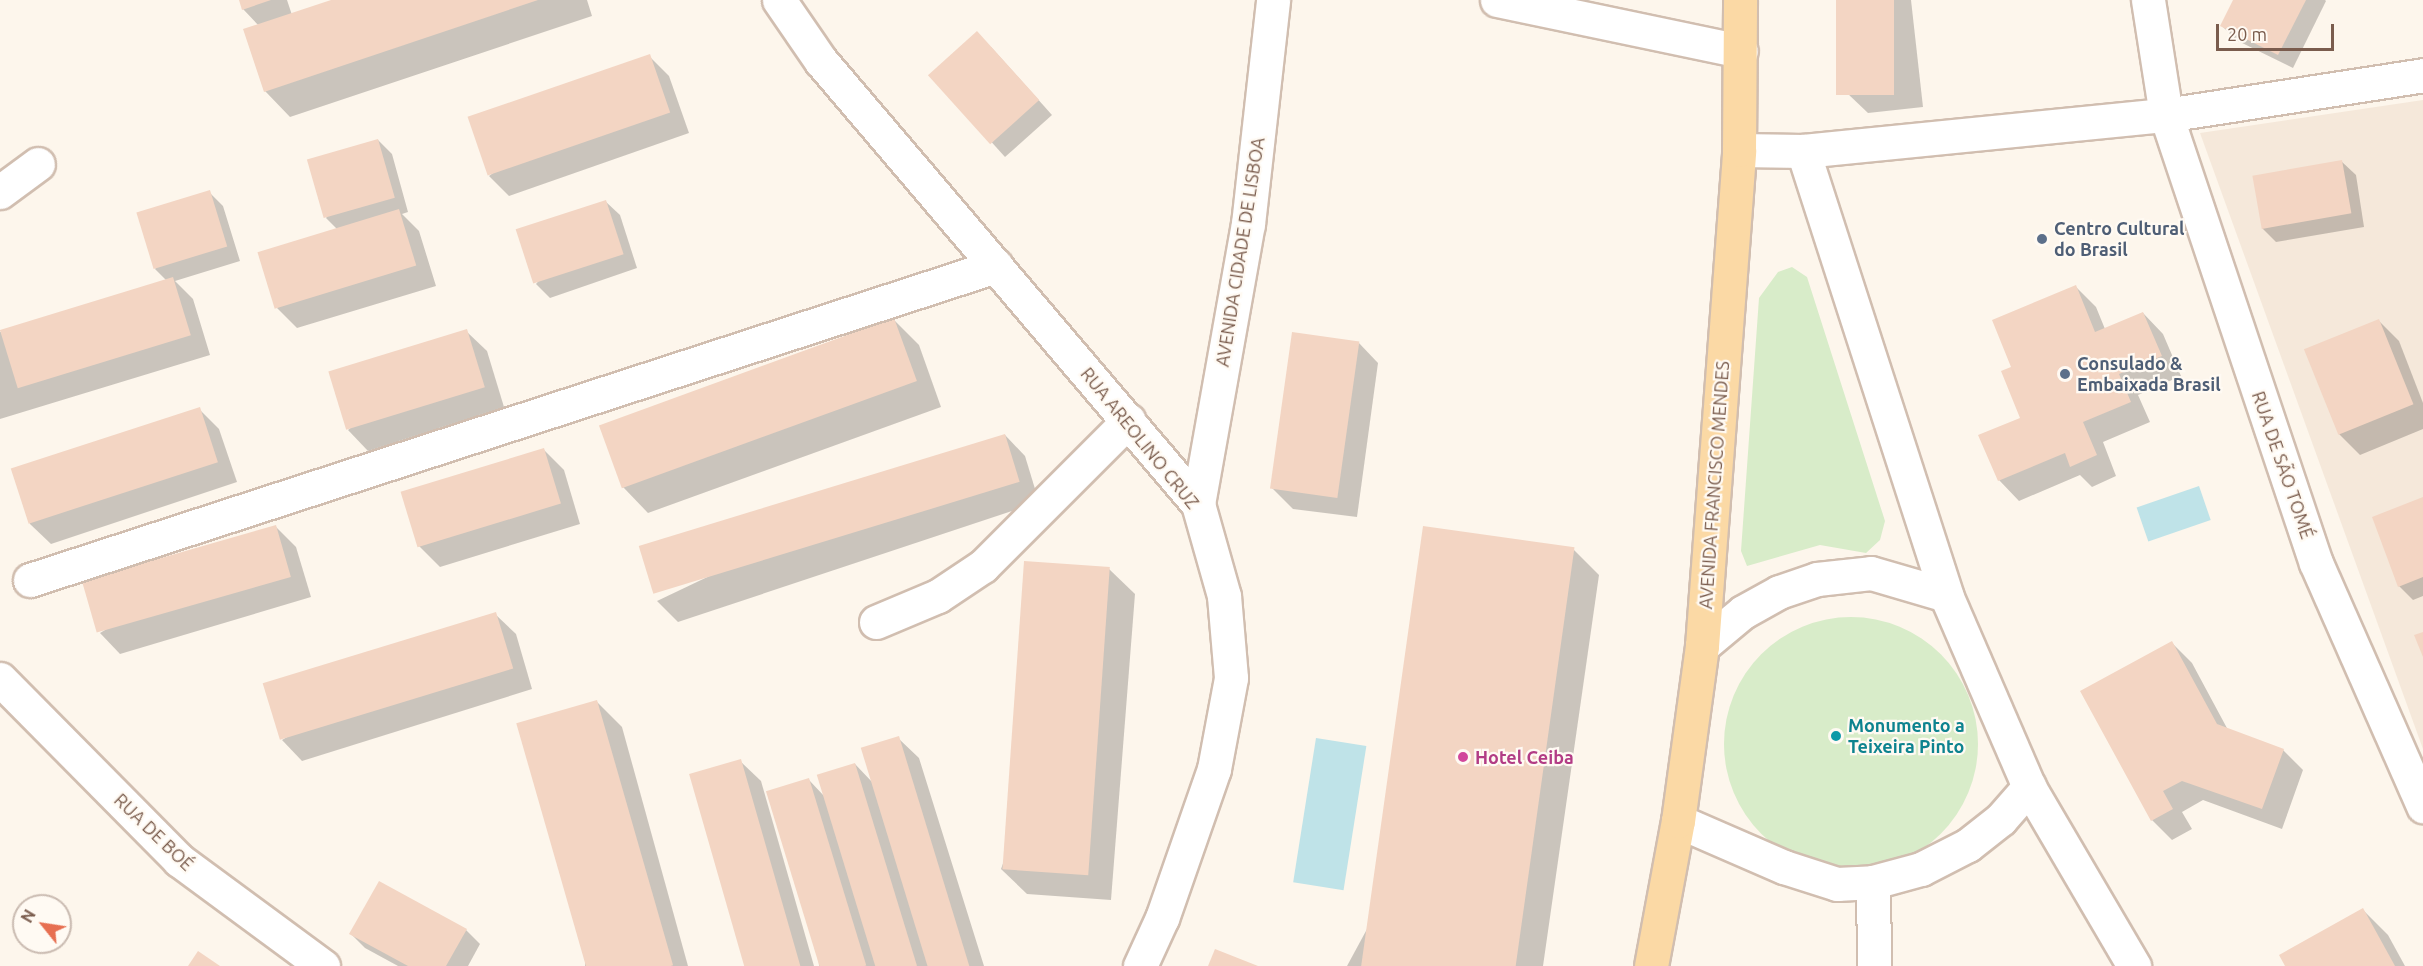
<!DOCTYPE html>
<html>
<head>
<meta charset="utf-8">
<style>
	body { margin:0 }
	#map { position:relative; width:2423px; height:966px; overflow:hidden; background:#fdf6ec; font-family:Ubuntu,sans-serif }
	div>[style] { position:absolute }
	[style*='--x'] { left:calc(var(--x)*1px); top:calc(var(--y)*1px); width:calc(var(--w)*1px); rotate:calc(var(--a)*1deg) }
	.residential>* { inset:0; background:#f5e8da }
	.green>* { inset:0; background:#d8ecc9 }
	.round { border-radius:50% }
	.water>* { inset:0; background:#bfe3e8; transform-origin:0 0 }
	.shadow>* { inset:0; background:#0003 }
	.building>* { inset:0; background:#f3d5c3; transform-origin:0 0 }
	.roads { filter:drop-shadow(2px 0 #d1beb0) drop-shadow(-2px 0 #d1beb0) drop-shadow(0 2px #d1beb0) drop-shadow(0 -2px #d1beb0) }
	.minor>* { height:33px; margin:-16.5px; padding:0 16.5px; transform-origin:16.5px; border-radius:16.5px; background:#fff }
	.major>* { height:33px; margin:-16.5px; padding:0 16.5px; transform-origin:16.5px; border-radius:16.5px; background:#fbd9a5 }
	.dots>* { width:16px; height:16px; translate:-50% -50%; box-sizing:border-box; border:3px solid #fffaf3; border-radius:50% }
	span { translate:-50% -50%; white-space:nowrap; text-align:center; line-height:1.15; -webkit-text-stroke:4.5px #fffaf3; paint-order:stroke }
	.service-label { font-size:18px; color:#4e5e75; font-weight:700 }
	.left { translate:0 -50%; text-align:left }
	.street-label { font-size:18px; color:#7a5c4d }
	.culture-label { font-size:18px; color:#0d838f; font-weight:700 }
	.hotel-label { font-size:18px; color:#b23c85; font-weight:700 }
	.north { position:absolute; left:12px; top:894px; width:60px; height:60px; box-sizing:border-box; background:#fffaf3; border:2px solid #cabbb1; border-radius:50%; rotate:300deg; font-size:16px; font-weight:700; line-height:24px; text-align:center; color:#7a5c4d }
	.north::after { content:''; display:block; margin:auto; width:21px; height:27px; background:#e76f51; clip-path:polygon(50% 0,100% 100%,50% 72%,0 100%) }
	.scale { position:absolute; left:2216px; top:24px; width:118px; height:27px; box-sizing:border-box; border:3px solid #7a5c4d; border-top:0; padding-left:8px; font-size:18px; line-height:21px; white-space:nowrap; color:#7a5c4d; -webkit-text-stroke:4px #fffaf3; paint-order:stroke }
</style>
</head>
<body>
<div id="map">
	<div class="residential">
		<div style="clip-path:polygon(2423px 100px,2423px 749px,2200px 133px)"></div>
	</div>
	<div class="green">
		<div style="clip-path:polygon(1792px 267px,1807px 277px,1885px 521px,1880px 540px,1866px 553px,1820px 545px,1747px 566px,1741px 551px,1759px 298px,1778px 272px)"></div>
		<div class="round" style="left:1724px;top:617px;width:254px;height:254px"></div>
	</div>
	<div class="water">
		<div style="left:2199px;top:486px;width:36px;height:66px;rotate:71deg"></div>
		<div style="left:1316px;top:738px;width:51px;height:146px;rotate:9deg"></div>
	</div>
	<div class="shadow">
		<div style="clip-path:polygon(240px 0,287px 0,292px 15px,336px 0,587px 0,592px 16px,290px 117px,265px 91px,259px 26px,243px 9px)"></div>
		<div style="clip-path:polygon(1837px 0,1911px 0,1923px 107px,1868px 113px,1847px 93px)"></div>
		<div style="clip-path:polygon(2234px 0,2325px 0,2326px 1px,2293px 68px,2236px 40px,2222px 26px)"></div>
		<div style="clip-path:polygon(991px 47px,1052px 115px,1005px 157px,931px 75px)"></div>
		<div style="clip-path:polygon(649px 56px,669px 76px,689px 133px,509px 196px,489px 176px)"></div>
		<div style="clip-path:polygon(378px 140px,392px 154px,408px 212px,402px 214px,419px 231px,436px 286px,297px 328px,277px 308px,338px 230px,326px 218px)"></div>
		<div style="clip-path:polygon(2341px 161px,2356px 175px,2364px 227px,2276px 242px,2262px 228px)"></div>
		<div style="clip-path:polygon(209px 192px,223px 206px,240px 261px,175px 281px,193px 299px,210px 355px,0 419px,0 332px,167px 281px,155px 269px)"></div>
		<div style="clip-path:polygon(605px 201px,620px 215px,637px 268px,550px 298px,536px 284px)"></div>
		<div style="clip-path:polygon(2076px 287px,2096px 307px,2105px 329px,2143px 313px,2163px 334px,2181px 376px,2138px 395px,2150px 422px,2103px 442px,2116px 476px,2092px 487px,2080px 475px,2019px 501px,1999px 480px,2022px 418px,2013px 368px)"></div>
		<div style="clip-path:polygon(894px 320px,919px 345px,941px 407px,648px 513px,623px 487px,601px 426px)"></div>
		<div style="clip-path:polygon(2378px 320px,2399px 341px,2423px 403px,2423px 429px,2360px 455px,2339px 434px)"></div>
		<div style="clip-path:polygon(466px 331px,487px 351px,504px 407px,368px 451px,348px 430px)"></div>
		<div style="clip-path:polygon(1358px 342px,1378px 363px,1357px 517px,1293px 509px,1272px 488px)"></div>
		<div style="clip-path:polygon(199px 409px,219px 429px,237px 482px,51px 544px,30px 524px,13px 470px)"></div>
		<div style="clip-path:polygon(1005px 435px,1025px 456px,1039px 502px,678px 622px,657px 601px)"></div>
		<div style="clip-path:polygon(544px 450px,564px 470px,580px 524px,440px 567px,419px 546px)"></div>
		<div style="clip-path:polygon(2423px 499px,2423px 596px,2413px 600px,2399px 586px)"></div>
		<div style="clip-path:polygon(276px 527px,296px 547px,311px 597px,120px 654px,100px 633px)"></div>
		<div style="clip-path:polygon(1573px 549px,1599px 575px,1543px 966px,1347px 966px)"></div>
		<div style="clip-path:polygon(1109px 569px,1135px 594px,1111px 900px,1027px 894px,1001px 869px)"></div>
		<div style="clip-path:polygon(495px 614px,516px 634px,532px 689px,302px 761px,282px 740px)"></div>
		<div style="clip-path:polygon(2171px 642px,2192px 663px,2228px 730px,2283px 750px,2303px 770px,2282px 829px,2203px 800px,2182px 812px,2192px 829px,2172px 840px,2152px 820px)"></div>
		<div style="clip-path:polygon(596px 701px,622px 727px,688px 966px,585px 966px)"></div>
		<div style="clip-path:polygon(898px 738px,919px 758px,984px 966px,819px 966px,809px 780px,825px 797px,855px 764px,873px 783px)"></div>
		<div style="clip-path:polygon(740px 761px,761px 781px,814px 966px,747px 966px)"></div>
		<div style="clip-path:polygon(2363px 910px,2388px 935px,2405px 966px,2287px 966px)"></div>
		<div style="clip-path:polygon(466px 930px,480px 944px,468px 966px,398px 966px,365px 948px,351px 934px)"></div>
	</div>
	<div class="building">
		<div style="clip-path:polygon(239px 0,271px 0,242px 10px)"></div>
		<div style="clip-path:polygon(331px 0,538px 0,264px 92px,243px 29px)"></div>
		<div style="left:1836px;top:0;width:58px;height:95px"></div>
		<div style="clip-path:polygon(2233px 0,2306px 0,2278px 55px,2220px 26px)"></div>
		<div style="left:977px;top:31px;width:93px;height:66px;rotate:48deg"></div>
		<div style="left:650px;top:54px;width:62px;height:193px;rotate:71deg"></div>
		<div style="left:378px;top:139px;width:61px;height:74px;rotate:74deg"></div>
		<div style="left:2342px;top:160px;width:54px;height:91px;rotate:80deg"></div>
		<div style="left:210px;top:190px;width:59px;height:77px;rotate:73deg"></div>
		<div style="left:606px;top:200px;width:57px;height:95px;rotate:72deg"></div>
		<div style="left:399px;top:209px;width:59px;height:148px;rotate:73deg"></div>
		<div style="left:173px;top:277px;width:61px;height:181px;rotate:73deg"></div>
		<div style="clip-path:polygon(2076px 285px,2095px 332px,2143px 312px,2162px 356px,2119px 374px,2131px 402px,2083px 422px,2097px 455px,2070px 467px,2065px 453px,1998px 481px,1978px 435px,2020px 418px,2001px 371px,2011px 367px,1992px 320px)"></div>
		<div style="left:894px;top:318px;width:67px;height:314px;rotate:70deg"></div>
		<div style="left:2379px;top:319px;width:92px;height:81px;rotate:68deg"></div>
		<div style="left:467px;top:329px;width:61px;height:145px;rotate:73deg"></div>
		<div style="left:1292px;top:332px;width:68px;height:158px;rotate:8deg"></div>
		<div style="left:200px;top:407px;width:58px;height:199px;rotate:72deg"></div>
		<div style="left:1005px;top:434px;width:50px;height:383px;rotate:73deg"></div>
		<div style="left:544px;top:448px;width:58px;height:150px;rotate:73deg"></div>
		<div style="clip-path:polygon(2423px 497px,2423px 577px,2398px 587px,2372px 517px)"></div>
		<div style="left:276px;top:525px;width:54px;height:202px;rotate:74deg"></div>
		<div style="left:1423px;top:526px;width:153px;height:447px;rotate:8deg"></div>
		<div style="left:1024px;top:561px;width:86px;height:309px;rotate:4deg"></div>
		<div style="left:496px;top:612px;width:59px;height:244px;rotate:73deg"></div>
		<div style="clip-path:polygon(2423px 632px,2423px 657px,2414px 635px)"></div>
		<div style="clip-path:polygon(2172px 641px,2217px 724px,2284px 749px,2262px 809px,2182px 781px,2163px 791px,2173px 809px,2151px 821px,2080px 691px)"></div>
		<div style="left:597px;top:700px;width:276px;height:84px;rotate:74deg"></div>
		<div style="left:899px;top:736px;width:241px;height:40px;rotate:73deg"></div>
		<div style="left:741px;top:759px;width:216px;height:54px;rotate:74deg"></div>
		<div style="left:855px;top:763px;width:212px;height:40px;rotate:73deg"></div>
		<div style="left:809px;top:778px;width:196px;height:45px;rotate:73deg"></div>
		<div style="clip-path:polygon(379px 881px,467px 929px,446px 966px,408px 966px,349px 934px)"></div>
		<div style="clip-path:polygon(2363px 908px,2395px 966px,2285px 966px,2279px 955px)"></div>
		<div style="clip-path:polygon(1215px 949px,1258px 966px,1208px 966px)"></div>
		<div style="clip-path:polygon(198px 951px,220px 966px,188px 966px)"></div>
	</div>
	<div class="roads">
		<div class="minor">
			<div style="--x:779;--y:0;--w:74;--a:55.5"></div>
			<div style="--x:821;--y:61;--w:582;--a:49.6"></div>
			<div style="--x:1198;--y:504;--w:96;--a:74.2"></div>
			<div style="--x:1224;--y:596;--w:82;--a:85.1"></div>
			<div style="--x:1231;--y:678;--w:93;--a:100.6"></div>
			<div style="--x:1214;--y:769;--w:158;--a:109.2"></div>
			<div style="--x:1162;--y:918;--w:53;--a:114.6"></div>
			<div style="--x:1497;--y:0;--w:249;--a:11.8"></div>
			<div style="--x:2148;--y:0;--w:116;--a:81.1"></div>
			<div style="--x:2166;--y:115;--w:472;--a:71.5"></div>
			<div style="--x:2316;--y:563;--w:266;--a:66.2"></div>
			<div style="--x:1739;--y:150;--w:64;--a:0.9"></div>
			<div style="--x:1803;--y:151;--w:365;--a:-5.7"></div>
			<div style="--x:2166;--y:115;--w:260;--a:-8.8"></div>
			<div style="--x:1803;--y:151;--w:466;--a:72.1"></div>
			<div style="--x:1946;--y:595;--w:209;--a:66.6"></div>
			<div style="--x:2029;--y:787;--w:208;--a:59.6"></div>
			<div style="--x:0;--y:192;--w:47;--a:-36.4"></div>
			<div style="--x:1198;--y:504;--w:284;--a:-79.9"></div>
			<div style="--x:1248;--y:224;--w:225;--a:-83.6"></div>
			<div style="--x:30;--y:580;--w:1016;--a:-18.01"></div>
			<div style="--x:876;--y:622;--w:67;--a:-22.8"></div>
			<div style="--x:938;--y:596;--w:54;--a:-33.7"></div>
			<div style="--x:983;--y:566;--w:206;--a:-45"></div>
			<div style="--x:1702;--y:646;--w:53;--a:-39.7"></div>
			<div style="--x:1743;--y:612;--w:41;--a:-29.1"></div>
			<div style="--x:1779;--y:592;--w:40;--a:-18.9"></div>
			<div style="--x:1817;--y:579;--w:54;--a:-6.3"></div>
			<div style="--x:1871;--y:573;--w:78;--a:16.3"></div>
			<div style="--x:0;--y:679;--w:255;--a:45.3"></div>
			<div style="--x:179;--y:860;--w:179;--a:36.4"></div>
			<div style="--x:1678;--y:821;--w:116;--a:23.5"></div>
			<div style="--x:1784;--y:867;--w:56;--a:17.8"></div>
			<div style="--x:1837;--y:884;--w:36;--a:-3"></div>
			<div style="--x:1873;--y:882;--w:50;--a:-15.2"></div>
			<div style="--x:1921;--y:869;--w:53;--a:-27.1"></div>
			<div style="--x:1968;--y:845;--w:42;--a:-38.2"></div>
			<div style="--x:2001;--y:819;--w:43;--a:-48.8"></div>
			<div style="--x:1873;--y:882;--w:84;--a:89.3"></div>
		</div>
		<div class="major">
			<div style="--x:1651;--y:966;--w:147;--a:-79.5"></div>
			<div style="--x:1678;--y:821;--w:177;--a:-82.2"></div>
			<div style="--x:1702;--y:646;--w:497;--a:-85.7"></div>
			<div style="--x:1739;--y:150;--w:150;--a:-89.6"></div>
		</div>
	</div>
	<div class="dots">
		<div style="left:2042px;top:239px;background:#5c6f8a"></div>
		<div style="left:2065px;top:374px;background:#5c6f8a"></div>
		<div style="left:1836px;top:736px;background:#0f9aa8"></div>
		<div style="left:1463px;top:757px;background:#d1479c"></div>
	</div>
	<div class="service-label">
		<span class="left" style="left:2054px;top:239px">Centro Cultural<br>do Brasil</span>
		<span class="left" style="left:2077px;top:374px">Consulado &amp;<br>Embaixada Brasil</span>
	</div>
	<div class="street-label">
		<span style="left:1240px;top:252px;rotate:-81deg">AVENIDA CIDADE DE LISBOA</span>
		<span style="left:1140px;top:438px;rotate:51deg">RUA AREOLINO CRUZ</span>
		<span style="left:2283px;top:465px;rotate:71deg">RUA DE SÃO TOMÉ</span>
		<span style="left:1714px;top:485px;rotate:-86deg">AVENIDA FRANCISCO MENDES</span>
		<span style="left:154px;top:832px;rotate:44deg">RUA DE BOÉ</span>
	</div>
	<div class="culture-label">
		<span class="left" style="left:1848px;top:736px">Monumento a<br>Teixeira Pinto</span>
	</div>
	<div class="hotel-label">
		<span class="left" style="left:1475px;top:757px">Hotel Ceiba</span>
	</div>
	<div class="north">N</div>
	<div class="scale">20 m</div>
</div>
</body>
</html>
